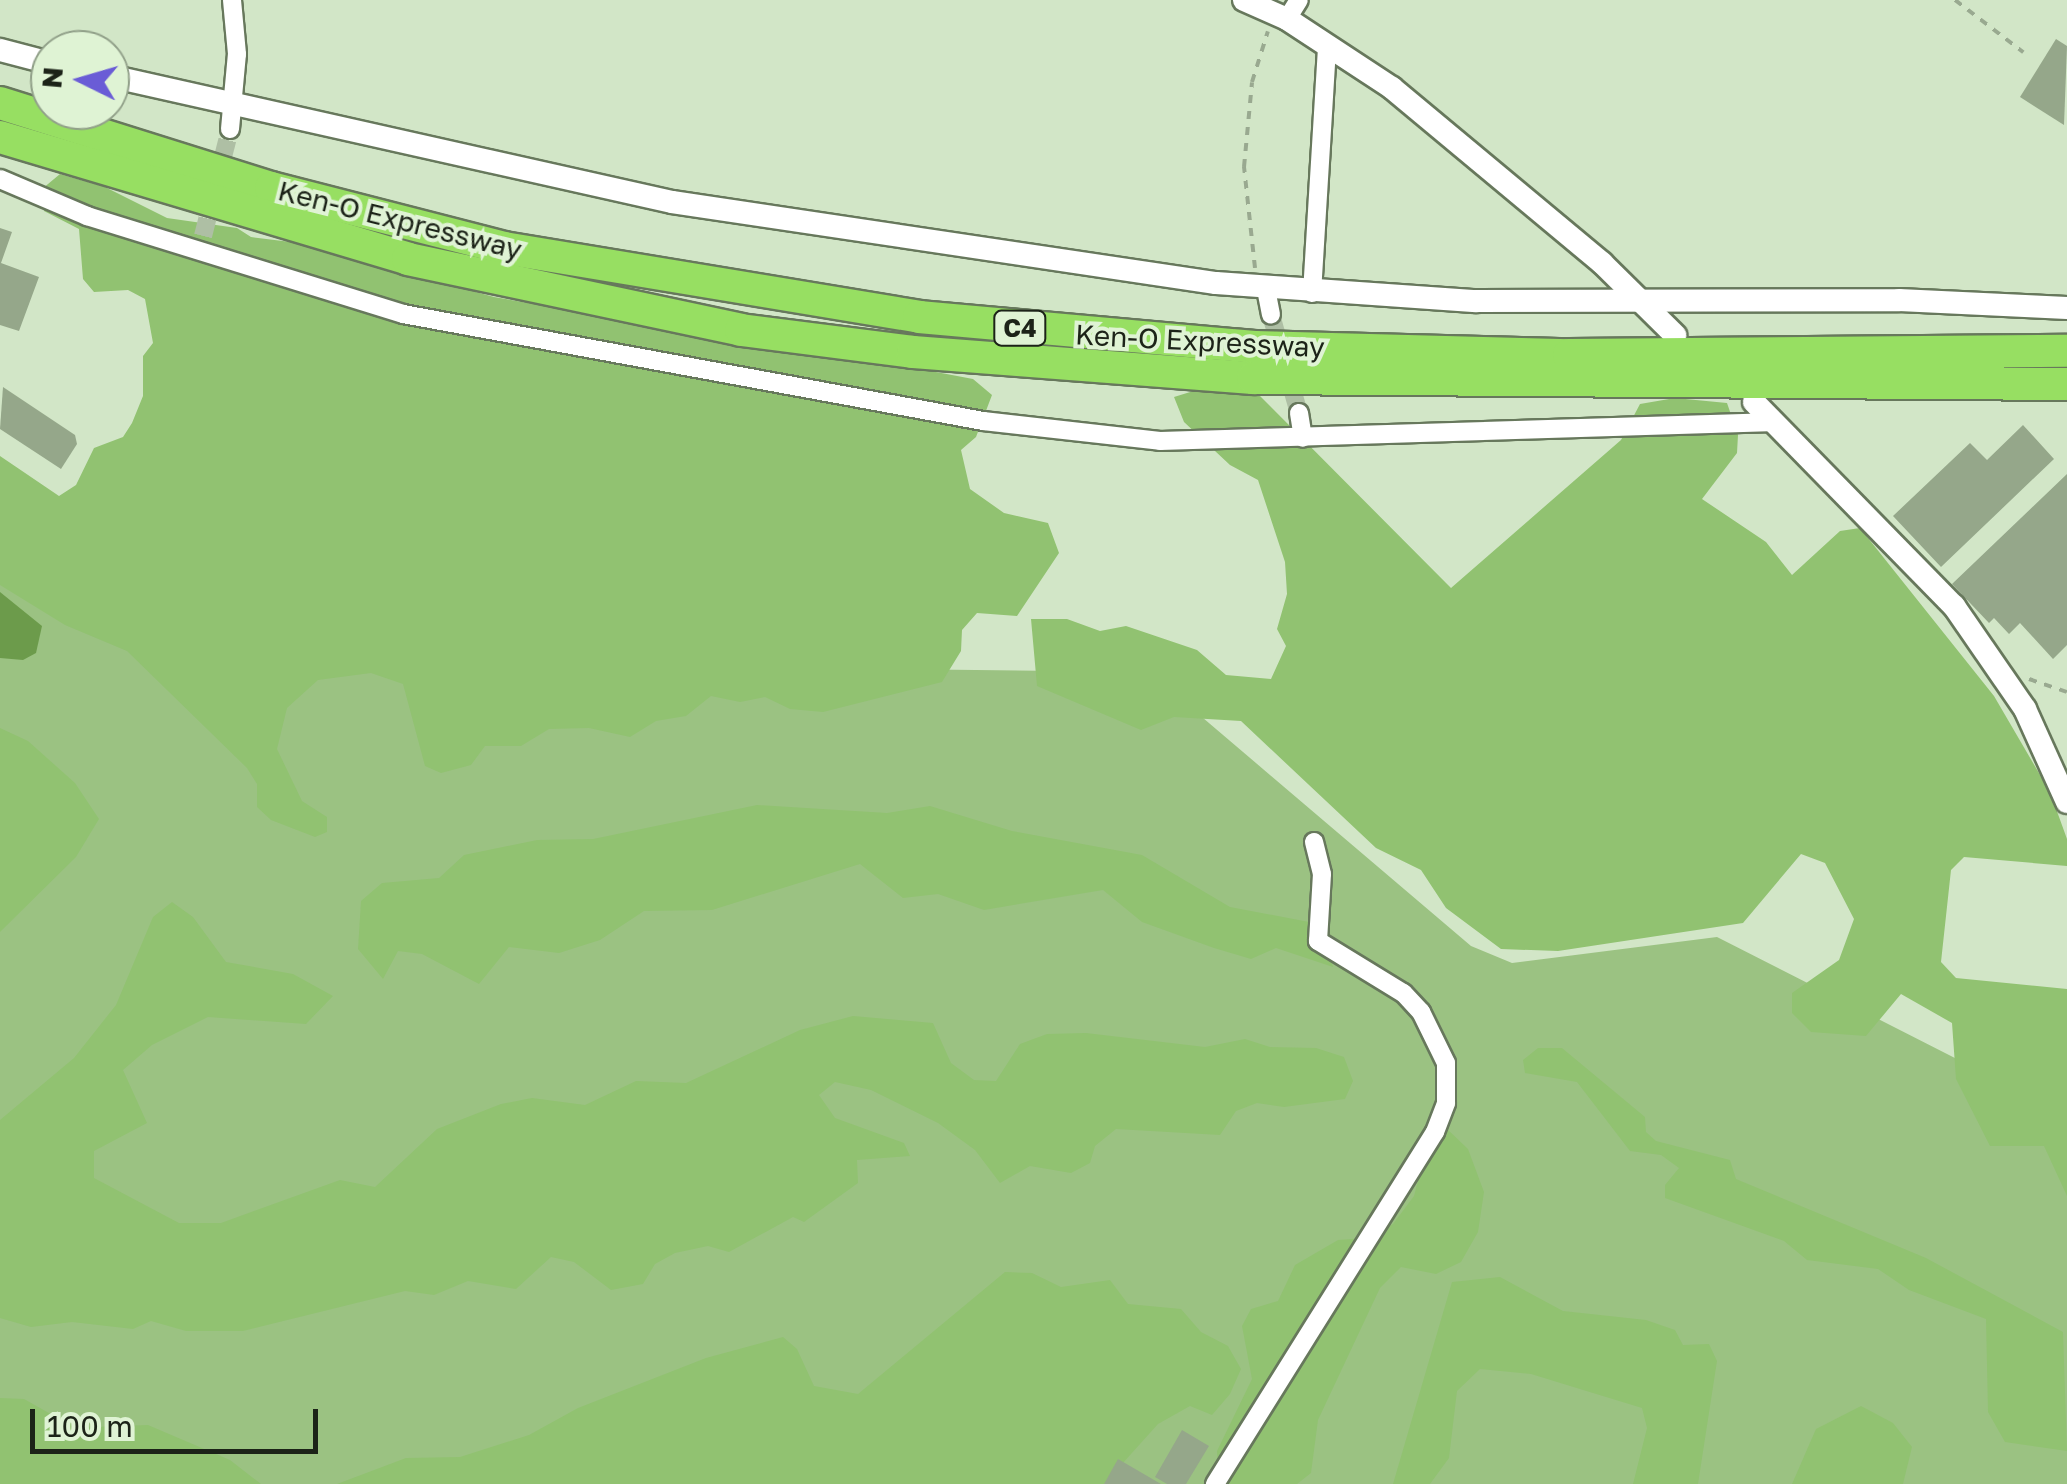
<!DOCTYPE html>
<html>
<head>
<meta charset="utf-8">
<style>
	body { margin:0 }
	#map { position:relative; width:2067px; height:1484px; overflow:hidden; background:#d2e6c7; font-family:"Golos Text",sans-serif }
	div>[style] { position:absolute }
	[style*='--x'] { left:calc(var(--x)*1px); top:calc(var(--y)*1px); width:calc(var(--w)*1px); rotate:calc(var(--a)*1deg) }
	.green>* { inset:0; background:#9bc282 }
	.forest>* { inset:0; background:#91c271 }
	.water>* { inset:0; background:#6c9b4b }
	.building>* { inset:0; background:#95a78a }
	.minor-tunnel>* { height:18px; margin-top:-9px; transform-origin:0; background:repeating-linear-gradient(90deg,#aebfa4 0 18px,transparent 0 27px) }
	.path>* { height:4px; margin-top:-2px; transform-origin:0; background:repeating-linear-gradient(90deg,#99a990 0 8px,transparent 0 16px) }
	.roads { filter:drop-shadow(2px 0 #67785c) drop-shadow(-2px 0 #67785c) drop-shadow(0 2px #67785c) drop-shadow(0 -2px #67785c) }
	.minor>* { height:18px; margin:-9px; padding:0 9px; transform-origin:9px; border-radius:9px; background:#fff }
	.tertiary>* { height:22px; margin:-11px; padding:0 11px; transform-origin:11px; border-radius:11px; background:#fff }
	.motorway>* { height:32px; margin:-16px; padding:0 16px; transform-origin:16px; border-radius:16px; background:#97df62 }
	span { translate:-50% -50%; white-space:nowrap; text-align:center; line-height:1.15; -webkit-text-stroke:8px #dff3d4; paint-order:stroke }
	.shield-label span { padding:2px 8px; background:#dff3d4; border:2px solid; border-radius:8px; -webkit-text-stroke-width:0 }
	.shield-label { font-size:25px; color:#1c2318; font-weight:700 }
	.street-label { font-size:28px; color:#1c2318 }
	.north { position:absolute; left:30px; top:30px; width:100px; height:100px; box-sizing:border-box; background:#dff3d4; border:2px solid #91a089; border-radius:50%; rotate:275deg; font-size:28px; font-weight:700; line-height:40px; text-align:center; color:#1c2318 }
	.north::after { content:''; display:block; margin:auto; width:35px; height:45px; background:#6a5cd6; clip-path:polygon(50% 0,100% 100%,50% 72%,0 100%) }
	.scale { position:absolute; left:30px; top:1409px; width:288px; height:45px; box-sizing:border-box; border:5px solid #1c2318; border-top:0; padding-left:12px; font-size:30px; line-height:35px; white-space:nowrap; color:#1c2318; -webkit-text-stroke:8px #dff3d4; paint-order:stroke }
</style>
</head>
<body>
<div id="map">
	<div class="green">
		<div style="clip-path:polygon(0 465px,227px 661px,1149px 672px,1471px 946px,1512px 963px,1717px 937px,2067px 1115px,2067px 1484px,0 1484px)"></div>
	</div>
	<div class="forest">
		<div style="clip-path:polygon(60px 174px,105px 187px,167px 218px,237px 228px,251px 237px,299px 243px,494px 297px,704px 334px,748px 349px,846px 355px,973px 379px,992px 395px,976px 437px,961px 450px,970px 489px,1004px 513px,1048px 523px,1059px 553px,1017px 616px,977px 613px,962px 630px,961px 651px,942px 682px,823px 712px,790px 709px,765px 697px,740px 702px,711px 696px,686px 716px,656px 721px,630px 737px,589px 728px,549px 729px,521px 746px,485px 746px,471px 765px,441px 773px,425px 766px,403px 684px,371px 673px,318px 680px,287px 708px,277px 749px,302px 801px,327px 817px,327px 832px,315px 837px,271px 820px,257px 807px,257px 784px,247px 768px,127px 651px,65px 625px,0 585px,0 456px,59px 496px,76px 485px,94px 448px,123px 437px,132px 423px,143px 396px,143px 356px,153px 343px,145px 299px,128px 290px,94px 292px,83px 279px,79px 229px,44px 211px,42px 189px)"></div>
		<div style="clip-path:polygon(1200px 389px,1256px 392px,1451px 588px,1621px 440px,1640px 404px,1675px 398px,1727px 403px,1738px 435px,1737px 453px,1702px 499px,1766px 542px,1792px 575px,1840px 531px,1860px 528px,1994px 696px,2050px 792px,2067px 839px,2067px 866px,1964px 857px,1951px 870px,1941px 962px,1956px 978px,2067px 989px,2067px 1196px,2044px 1146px,1990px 1146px,1956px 1079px,1952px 1023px,1901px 994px,1866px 1036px,1811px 1032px,1792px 1013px,1792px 993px,1839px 960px,1854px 919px,1825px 863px,1801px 854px,1743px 923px,1558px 951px,1501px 949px,1446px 908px,1421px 870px,1376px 848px,1241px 721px,1174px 717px,1141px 730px,1037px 686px,1031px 619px,1067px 619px,1100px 631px,1126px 626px,1197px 650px,1226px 675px,1271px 679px,1286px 646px,1277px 629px,1287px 594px,1285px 562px,1258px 480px,1230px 465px,1184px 422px,1174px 397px)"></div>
		<div style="clip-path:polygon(0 728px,28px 741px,75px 783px,99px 819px,76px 857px,0 932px)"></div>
		<div style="clip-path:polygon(757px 805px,887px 813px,930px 806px,1012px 831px,1142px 855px,1230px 907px,1309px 922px,1325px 941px,1333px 967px,1276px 948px,1251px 959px,1214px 948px,1142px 922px,1103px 890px,984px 910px,938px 894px,903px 898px,860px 864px,712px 910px,644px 911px,600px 940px,559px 953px,509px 947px,479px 984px,422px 954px,398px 951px,383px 979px,358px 949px,361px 901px,382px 883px,439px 878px,464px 855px,537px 840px,593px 839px)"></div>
		<div style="clip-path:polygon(172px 902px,193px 917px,226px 962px,293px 974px,333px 996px,306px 1024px,208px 1017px,152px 1045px,123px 1070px,147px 1123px,94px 1151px,94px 1178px,179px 1223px,221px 1223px,340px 1180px,375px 1187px,437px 1129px,501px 1104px,532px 1098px,585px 1105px,636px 1081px,686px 1083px,800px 1030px,853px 1016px,933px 1023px,951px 1063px,974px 1080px,996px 1081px,1020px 1044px,1047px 1034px,1086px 1033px,1205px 1047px,1245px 1039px,1270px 1047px,1316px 1048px,1344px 1057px,1353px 1081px,1345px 1099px,1284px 1107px,1257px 1103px,1236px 1111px,1220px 1135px,1116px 1129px,1095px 1146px,1090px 1163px,1071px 1173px,1030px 1166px,1000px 1183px,975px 1150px,938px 1123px,871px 1090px,835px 1082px,819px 1095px,835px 1118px,904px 1143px,910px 1156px,857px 1160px,858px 1183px,804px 1222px,793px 1217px,729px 1252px,708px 1246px,675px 1253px,655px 1264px,643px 1284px,611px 1290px,574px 1262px,551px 1257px,516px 1289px,468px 1281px,434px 1295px,405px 1291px,243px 1331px,186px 1331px,151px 1321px,133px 1329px,72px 1322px,31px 1327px,0 1318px,0 1120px,74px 1058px,116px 1005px,153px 917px)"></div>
		<div style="clip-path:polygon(1538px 1048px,1562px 1048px,1645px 1117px,1646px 1132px,1656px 1141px,1730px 1160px,1736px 1179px,1926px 1258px,2063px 1332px,2067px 1451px,2005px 1442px,1988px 1412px,1986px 1319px,1909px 1290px,1878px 1269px,1807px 1260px,1784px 1241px,1665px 1198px,1665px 1185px,1679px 1168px,1661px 1155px,1630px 1151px,1577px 1082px,1525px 1073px,1523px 1060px)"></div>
		<div style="clip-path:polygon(1445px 1127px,1468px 1149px,1484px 1192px,1478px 1232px,1461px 1262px,1436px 1274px,1401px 1267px,1380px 1288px,1318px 1420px,1311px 1473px,1297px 1484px,1219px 1484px,1217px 1451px,1252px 1379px,1242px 1326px,1251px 1309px,1278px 1301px,1295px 1265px,1338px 1240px,1366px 1238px,1393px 1224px,1414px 1196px,1421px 1169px)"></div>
		<div style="clip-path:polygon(1005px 1272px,1032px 1273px,1061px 1287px,1110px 1280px,1128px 1304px,1181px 1309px,1201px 1332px,1228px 1346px,1241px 1369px,1230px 1394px,1212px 1415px,1190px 1406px,1158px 1424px,1104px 1484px,337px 1484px,406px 1458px,460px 1457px,529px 1435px,578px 1408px,706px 1358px,783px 1337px,797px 1349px,814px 1386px,858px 1394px)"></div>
		<div style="clip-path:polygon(1500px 1277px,1563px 1311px,1646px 1320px,1675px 1330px,1683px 1345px,1709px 1344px,1717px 1361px,1698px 1484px,1633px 1484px,1647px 1428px,1642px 1408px,1531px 1374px,1480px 1369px,1457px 1391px,1449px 1458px,1430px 1484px,1393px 1484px,1452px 1282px)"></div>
		<div style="clip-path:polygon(0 1398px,24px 1399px,65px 1422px,91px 1427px,148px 1425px,230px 1460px,261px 1484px,0 1484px)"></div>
		<div style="clip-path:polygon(1861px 1406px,1893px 1423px,1912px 1447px,1903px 1484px,1792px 1484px,1816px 1429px)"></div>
	</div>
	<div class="water">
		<div style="clip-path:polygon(0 592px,42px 626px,36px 653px,23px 660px,0 658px)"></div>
	</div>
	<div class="building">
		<div style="clip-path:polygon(2056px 39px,2067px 46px,2064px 125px,2020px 97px)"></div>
		<div style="clip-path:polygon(0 228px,12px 232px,1px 263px,39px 277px,19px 331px,0 325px)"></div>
		<div style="clip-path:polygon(3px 387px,75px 435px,77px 444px,61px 469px,0 429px)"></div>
		<div style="clip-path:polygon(2023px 425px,2054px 459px,1941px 567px,1893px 516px,1970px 443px,1987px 460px)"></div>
		<div style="clip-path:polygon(2067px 474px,2067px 645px,2053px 659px,2020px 623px,2009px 634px,1994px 618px,1989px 623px,1952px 584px)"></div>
		<div style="clip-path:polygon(1182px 1430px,1209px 1446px,1186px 1484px,1167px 1484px,1155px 1477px)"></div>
		<div style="clip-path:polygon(1118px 1459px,1161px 1484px,1104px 1484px)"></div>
	</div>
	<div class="minor-tunnel">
		<div style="--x:203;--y:236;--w:110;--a:-75.8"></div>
		<div style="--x:1271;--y:315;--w:102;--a:74.1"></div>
	</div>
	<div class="path">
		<div style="--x:1955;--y:0;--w:86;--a:37.4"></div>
		<div style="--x:1255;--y:268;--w:102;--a:-96.2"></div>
		<div style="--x:1244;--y:167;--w:85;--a:-84.6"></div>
		<div style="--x:1252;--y:82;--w:53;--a:-72.6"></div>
		<div style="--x:2029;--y:679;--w:40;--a:18.9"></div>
	</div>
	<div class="roads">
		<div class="minor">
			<div style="--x:1287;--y:19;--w:22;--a:-58"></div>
			<div style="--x:230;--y:129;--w:75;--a:-84.7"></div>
			<div style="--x:237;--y:54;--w:54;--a:-95.3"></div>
			<div style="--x:0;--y:179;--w:95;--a:23"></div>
			<div style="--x:87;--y:216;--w:331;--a:17.2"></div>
			<div style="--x:403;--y:314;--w:590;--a:10.45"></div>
			<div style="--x:983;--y:421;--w:178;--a:6.4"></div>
			<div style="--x:1160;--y:441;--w:616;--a:-1.77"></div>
			<div style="--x:1266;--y:289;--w:26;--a:79"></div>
			<div style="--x:1312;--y:293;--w:247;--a:-86.5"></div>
			<div style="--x:1299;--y:413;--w:25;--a:81"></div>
			<div style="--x:1215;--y:1484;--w:415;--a:-58"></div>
			<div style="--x:1435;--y:1132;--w:31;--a:-69"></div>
			<div style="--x:1446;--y:1103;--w:40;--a:-90"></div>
			<div style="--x:1446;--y:1063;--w:57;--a:-116.1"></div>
			<div style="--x:1421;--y:1012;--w:26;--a:-133"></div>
			<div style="--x:1403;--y:993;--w:100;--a:-148.5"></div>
			<div style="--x:1318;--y:941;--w:67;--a:-86.6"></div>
			<div style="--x:1322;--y:874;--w:33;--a:-104"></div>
		</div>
		<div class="tertiary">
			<div style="--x:1244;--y:0;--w:47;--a:23.8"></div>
			<div style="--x:1287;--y:19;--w:126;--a:33.3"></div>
			<div style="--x:1392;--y:88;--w:273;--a:39.8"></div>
			<div style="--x:1602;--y:263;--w:103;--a:44.6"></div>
			<div style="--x:0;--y:50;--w:52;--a:14.6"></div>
			<div style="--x:110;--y:76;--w:576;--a:12.64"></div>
			<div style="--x:672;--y:202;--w:550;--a:8.47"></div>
			<div style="--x:1216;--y:283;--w:261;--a:4"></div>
			<div style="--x:1476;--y:301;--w:423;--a:-0.1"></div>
			<div style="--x:1899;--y:300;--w:168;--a:2.7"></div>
			<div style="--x:1754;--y:402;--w:286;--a:45.6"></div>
			<div style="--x:1954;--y:606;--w:125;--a:55.4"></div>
			<div style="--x:2025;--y:709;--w:102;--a:65.7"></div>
		</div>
		<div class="motorway">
			<div style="--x:0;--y:103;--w:284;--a:17.4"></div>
			<div style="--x:271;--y:188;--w:241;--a:14.4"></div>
			<div style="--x:504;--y:248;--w:421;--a:9.4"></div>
			<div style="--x:919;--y:317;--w:337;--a:5.1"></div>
			<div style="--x:1255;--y:347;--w:314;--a:1.5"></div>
			<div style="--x:1569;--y:355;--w:498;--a:-0.5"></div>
			<div style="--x:0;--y:137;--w:426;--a:16.6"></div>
			<div style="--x:408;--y:259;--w:340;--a:12"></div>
			<div style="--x:741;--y:330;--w:173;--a:7.3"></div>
			<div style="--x:913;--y:352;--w:341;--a:4.4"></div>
			<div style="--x:1253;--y:378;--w:814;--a:0.42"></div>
		</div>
	</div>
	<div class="shield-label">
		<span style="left:1020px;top:328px">C4</span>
	</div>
	<div class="street-label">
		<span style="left:400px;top:220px;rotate:14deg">Ken-O Expressway</span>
		<span style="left:1200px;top:341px;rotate:3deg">Ken-O Expressway</span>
	</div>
	<div class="north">N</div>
	<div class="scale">100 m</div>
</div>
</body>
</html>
